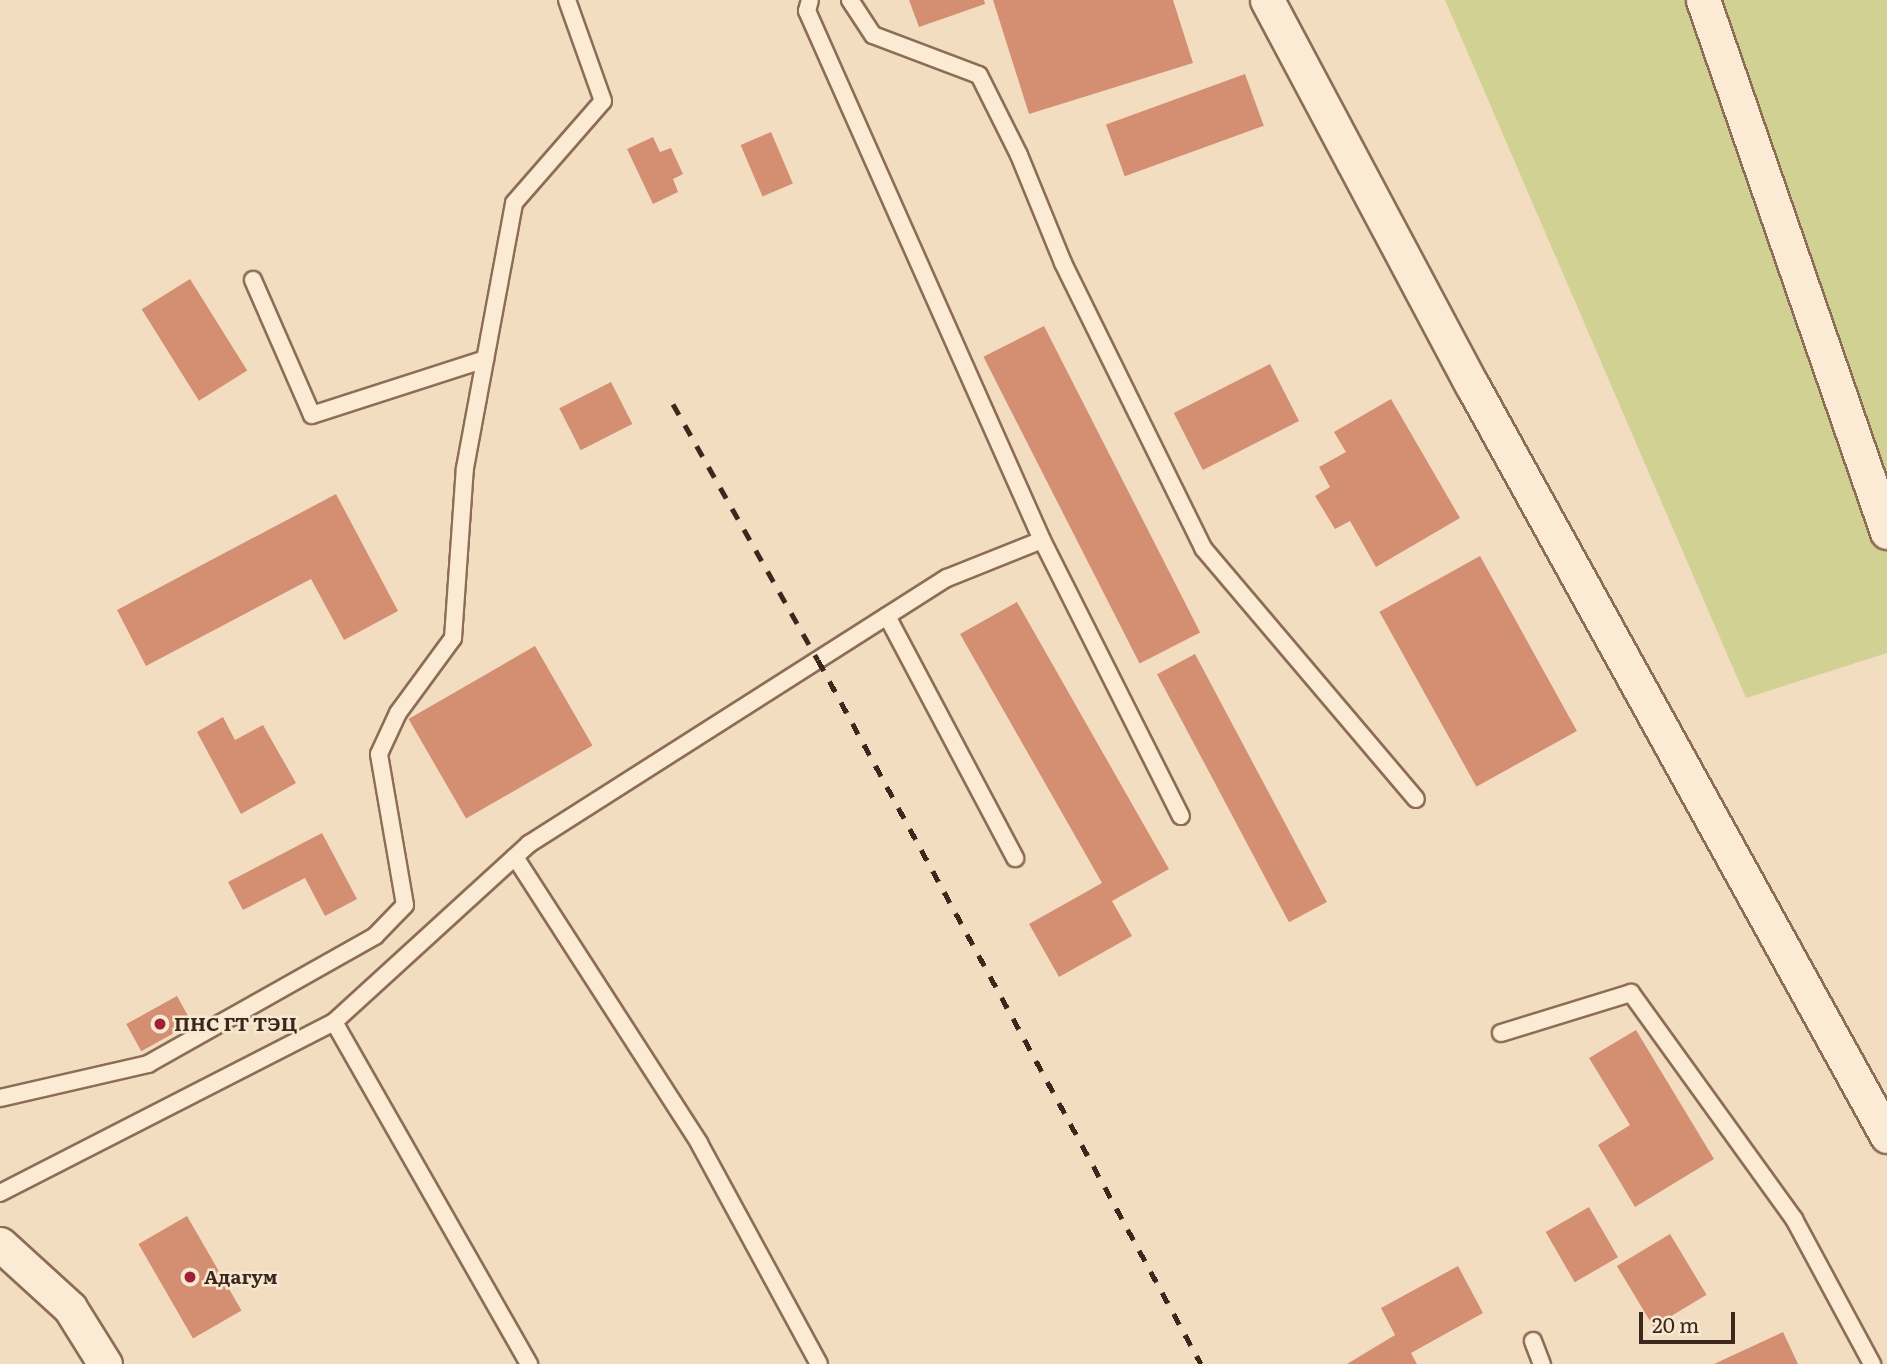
<!DOCTYPE html>
<html>
<head>
<meta charset="utf-8">
<style>
	body { margin:0 }
	#map { position:relative; width:1887px; height:1364px; overflow:hidden; background:#f2ddc0; font-family:Literata,serif }
	div>[style] { position:absolute }
	[style*='--x'] { left:calc(var(--x)*1px); top:calc(var(--y)*1px); width:calc(var(--w)*1px); rotate:calc(var(--a)*1deg) }
	.green>* { inset:0; background:#d1d193 }
	.building>* { inset:0; background:#d48f73; transform-origin:0 0 }
	.roads { filter:drop-shadow(2px 0 #8d6d56) drop-shadow(-2px 0 #8d6d56) drop-shadow(0 2px #8d6d56) drop-shadow(0 -2px #8d6d56) }
	.lane>* { height:16px; margin:-8px; padding:0 8px; transform-origin:8px; border-radius:8px; background:#fcebd4 }
	.street>* { height:33px; margin:-16.5px; padding:0 16.5px; transform-origin:16.5px; border-radius:16.5px; background:#fcebd4 }
	.rail>* { height:5px; margin-top:-2.5px; transform-origin:0; background:repeating-linear-gradient(90deg,#3b271c 0 12px,transparent 0 24px) }
	.dots>* { width:19px; height:19px; translate:-50% -50%; box-sizing:border-box; border:4px solid #f9e8d1; border-radius:50% }
	span { translate:-50% -50%; white-space:nowrap; text-align:center; line-height:1.15; -webkit-text-stroke:5px #f9e8d1; paint-order:stroke }
	.poi-label { font-size:19px; color:#3b271c; font-weight:700 }
	.left { translate:0 -50%; text-align:left }
	.scale { position:absolute; left:1639px; top:1312px; width:96px; height:32px; box-sizing:border-box; border:4px solid #3b271c; border-top:0; padding-left:9px; font-size:21px; line-height:24px; white-space:nowrap; color:#3b271c; -webkit-text-stroke:5px #f9e8d1; paint-order:stroke }
</style>
</head>
<body>
<div id="map">
	<div class="green">
		<div style="clip-path:polygon(1445px 0,1887px 0,1887px 653px,1746px 698px)"></div>
	</div>
	<div class="building">
		<div style="clip-path:polygon(909px 0,984px 0,985px 4px,919px 27px)"></div>
		<div style="clip-path:polygon(993px 0,1173px 0,1193px 63px,1029px 114px)"></div>
		<div style="left:1245px;top:74px;width:55px;height:148px;rotate:70deg"></div>
		<div style="left:771px;top:132px;width:56px;height:33px;rotate:67deg"></div>
		<div style="clip-path:polygon(653px 137px,660px 152px,671px 148px,683px 174px,673px 179px,678px 192px,653px 204px,627px 149px)"></div>
		<div style="left:190px;top:279px;width:108px;height:57px;rotate:58deg"></div>
		<div style="left:1044px;top:326px;width:344px;height:68px;rotate:63deg"></div>
		<div style="left:1270px;top:364px;width:64px;height:108px;rotate:63deg"></div>
		<div style="left:611px;top:382px;width:47px;height:58px;rotate:63deg"></div>
		<div style="clip-path:polygon(1391px 399px,1460px 518px,1376px 567px,1350px 521px,1335px 529px,1315px 496px,1330px 487px,1319px 467px,1346px 452px,1334px 432px)"></div>
		<div style="clip-path:polygon(336px 494px,398px 611px,344px 640px,311px 579px,146px 666px,117px 610px)"></div>
		<div style="left:1480px;top:556px;width:200px;height:115px;rotate:61deg"></div>
		<div style="clip-path:polygon(1017px 602px,1169px 869px,1112px 901px,1132px 936px,1059px 977px,1029px 924px,1102px 883px,960px 634px)"></div>
		<div style="left:535px;top:646px;width:115px;height:146px;rotate:60deg"></div>
		<div style="left:1195px;top:654px;width:281px;height:43px;rotate:62deg"></div>
		<div style="clip-path:polygon(223px 717px,235px 740px,263px 725px,296px 783px,241px 814px,197px 732px)"></div>
		<div style="clip-path:polygon(322px 833px,357px 899px,325px 916px,305px 878px,243px 910px,228px 882px)"></div>
		<div style="left:177px;top:996px;width:31px;height:58px;rotate:61deg"></div>
		<div style="clip-path:polygon(1636px 1030px,1714px 1159px,1635px 1207px,1598px 1145px,1630px 1125px,1589px 1058px)"></div>
		<div style="left:1589px;top:1207px;width:58px;height:50px;rotate:60deg"></div>
		<div style="left:187px;top:1216px;width:109px;height:56px;rotate:60deg"></div>
		<div style="left:1670px;top:1234px;width:71px;height:62px;rotate:59deg"></div>
		<div style="clip-path:polygon(1458px 1266px,1483px 1313px,1411px 1353px,1417px 1364px,1347px 1364px,1395px 1335px,1381px 1308px)"></div>
		<div style="clip-path:polygon(1783px 1332px,1798px 1364px,1714px 1364px)"></div>
	</div>
	<div class="roads">
		<div class="lane">
			<div style="--x:850;--y:0;--w:42;--a:56.7"></div>
			<div style="--x:873;--y:35;--w:113;--a:20.7"></div>
			<div style="--x:979;--y:75;--w:89;--a:63.4"></div>
			<div style="--x:1019;--y:155;--w:117;--a:67.8"></div>
			<div style="--x:1063;--y:263;--w:318;--a:63.8"></div>
			<div style="--x:1203;--y:548;--w:329;--a:49.7"></div>
			<div style="--x:253;--y:280;--w:147;--a:66.4"></div>
			<div style="--x:312;--y:415;--w:182;--a:-17.9"></div>
			<div style="--x:1042;--y:540;--w:309;--a:63.3"></div>
			<div style="--x:887;--y:616;--w:274;--a:62.1"></div>
			<div style="--x:515;--y:857;--w:340;--a:57.2"></div>
			<div style="--x:699;--y:1143;--w:251;--a:61.5"></div>
			<div style="--x:334;--y:1022;--w:264;--a:-42.4"></div>
			<div style="--x:529;--y:844;--w:495;--a:-32.5"></div>
			<div style="--x:947;--y:578;--w:102;--a:-21.8"></div>
			<div style="--x:1042;--y:540;--w:579;--a:-113.95"></div>
			<div style="--x:807;--y:11;--w:11;--a:-75"></div>
			<div style="--x:1501;--y:1033;--w:136;--a:-17.1"></div>
			<div style="--x:1631;--y:993;--w:279;--a:54.2"></div>
			<div style="--x:1794;--y:1219;--w:165;--a:61.7"></div>
			<div style="--x:0;--y:1098;--w:152;--a:-12.9"></div>
			<div style="--x:148;--y:1064;--w:261;--a:-29.4"></div>
			<div style="--x:375;--y:936;--w:43;--a:-45.9"></div>
			<div style="--x:405;--y:905;--w:153;--a:-99.8"></div>
			<div style="--x:379;--y:754;--w:45;--a:-65.1"></div>
			<div style="--x:398;--y:713;--w:93;--a:-53.7"></div>
			<div style="--x:453;--y:638;--w:170;--a:-86"></div>
			<div style="--x:465;--y:468;--w:269;--a:-79.5"></div>
			<div style="--x:514;--y:203;--w:135;--a:-48.9"></div>
			<div style="--x:603;--y:101;--w:107;--a:-109.6"></div>
			<div style="--x:0;--y:1193;--w:375;--a:-27.1"></div>
			<div style="--x:334;--y:1022;--w:394;--a:60.3"></div>
			<div style="--x:1533;--y:1341;--w:25;--a:69"></div>
		</div>
		<div class="street">
			<div style="--x:1267;--y:0;--w:436;--a:62"></div>
			<div style="--x:1472;--y:385;--w:858;--a:61.08"></div>
			<div style="--x:1703;--y:0;--w:563;--a:70.92"></div>
			<div style="--x:0;--y:1244;--w:95;--a:42.4"></div>
			<div style="--x:70;--y:1308;--w:66;--a:58"></div>
		</div>
	</div>
	<div class="rail">
		<div style="--x:673;--y:404;--w:294;--a:60.5"></div>
		<div style="--x:818;--y:660;--w:801;--a:61.45"></div>
	</div>
	<div class="dots">
		<div style="left:160px;top:1024px;background:#a22031"></div>
		<div style="left:190px;top:1277px;background:#a22031"></div>
	</div>
	<div class="poi-label">
		<span class="left" style="left:174px;top:1024px">ПНС ГТ ТЭЦ</span>
		<span class="left" style="left:204px;top:1277px">Адагум</span>
	</div>
	<div class="scale">20 m</div>
</div>
</body>
</html>
